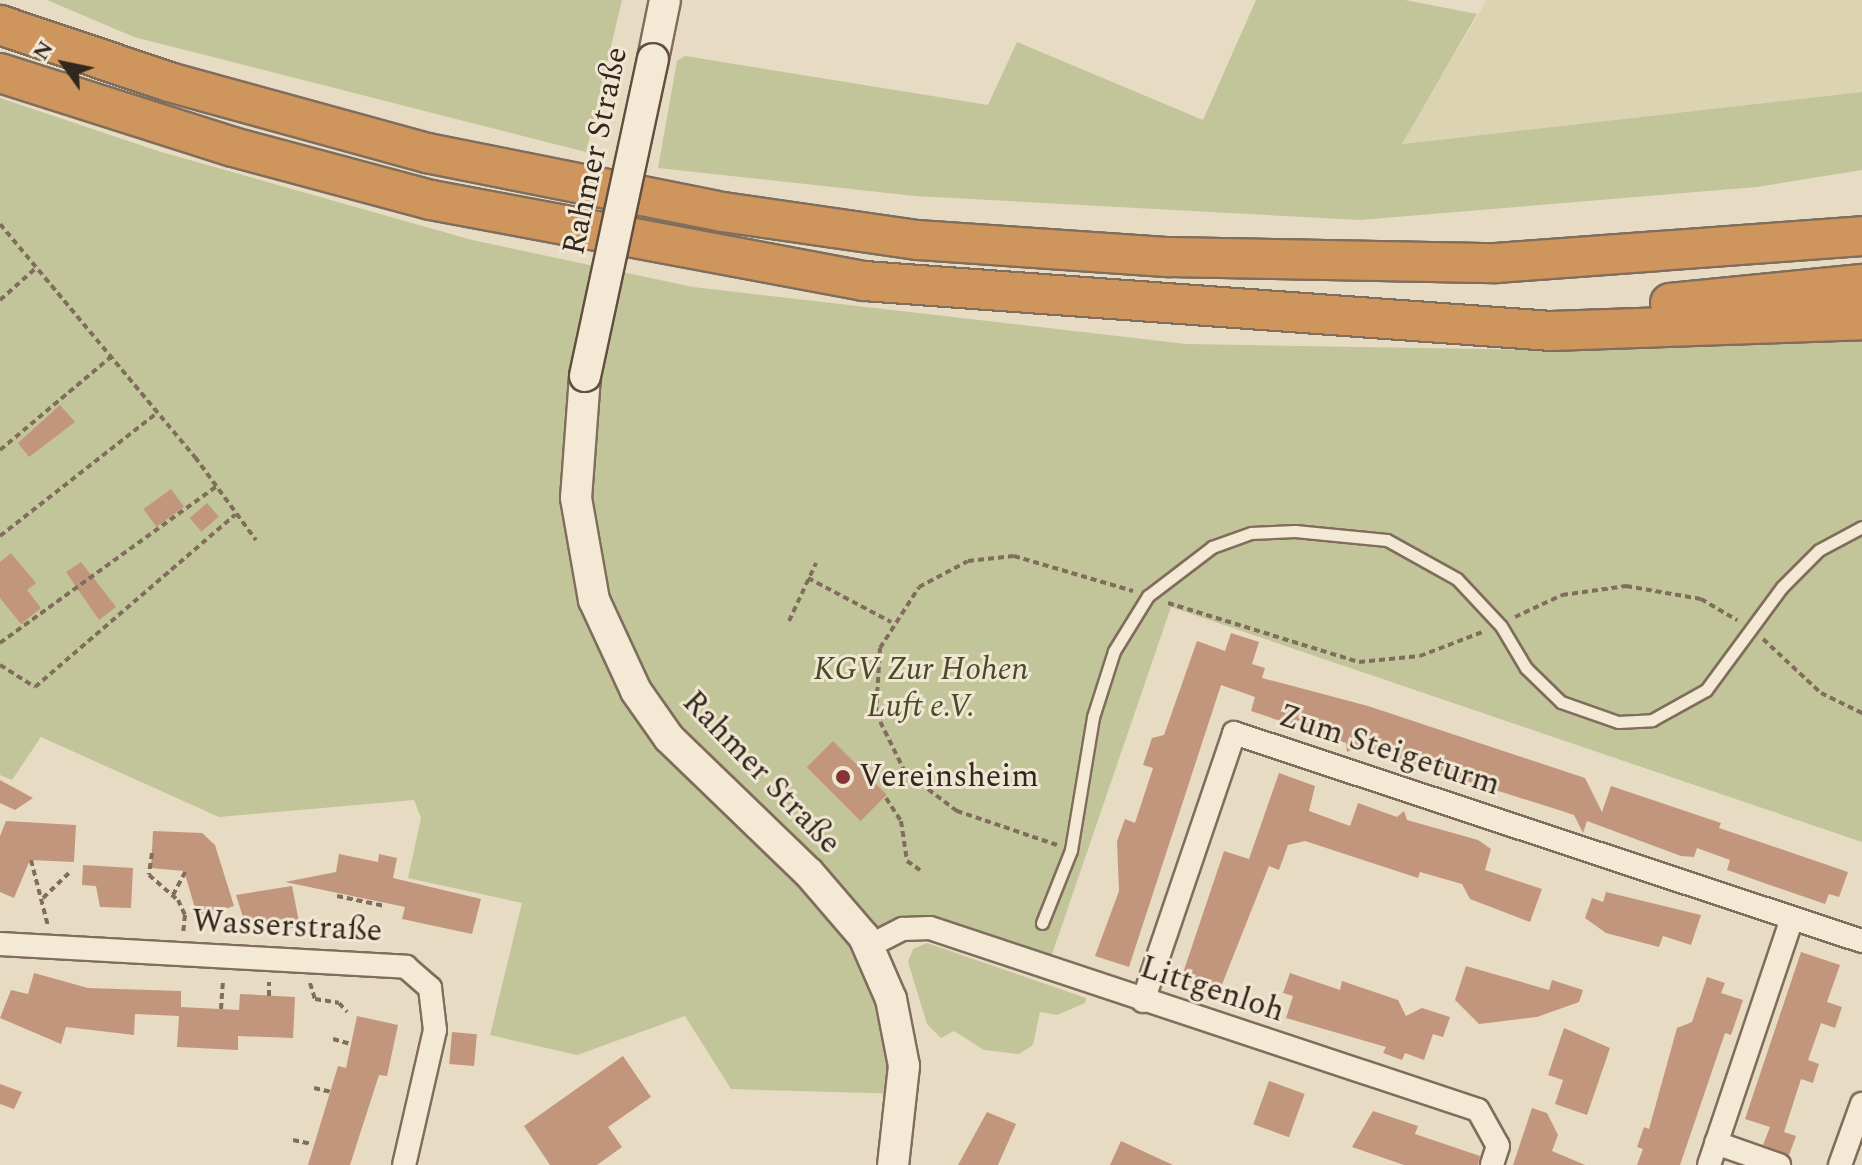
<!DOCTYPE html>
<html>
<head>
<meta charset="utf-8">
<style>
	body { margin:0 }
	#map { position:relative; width:1862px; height:1165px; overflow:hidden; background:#e8dbc3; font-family:Spectral,serif }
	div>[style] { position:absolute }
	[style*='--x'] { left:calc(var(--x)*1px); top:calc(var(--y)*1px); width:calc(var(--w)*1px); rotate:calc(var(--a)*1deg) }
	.farmland>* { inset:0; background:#dcd3b2 }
	.green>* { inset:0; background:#c2c499 }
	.building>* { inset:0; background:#c2967d; transform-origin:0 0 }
	.path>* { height:4px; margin-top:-2px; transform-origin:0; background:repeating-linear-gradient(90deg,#806d5c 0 6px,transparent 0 10px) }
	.roads { filter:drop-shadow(2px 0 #806d5c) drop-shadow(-2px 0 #806d5c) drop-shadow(0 2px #806d5c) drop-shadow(0 -2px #806d5c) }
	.service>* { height:11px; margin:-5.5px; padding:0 5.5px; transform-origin:5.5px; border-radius:5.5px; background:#f4e9d5 }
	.minor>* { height:22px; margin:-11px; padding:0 11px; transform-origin:11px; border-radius:11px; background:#f4e9d5 }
	.secondary>* { height:30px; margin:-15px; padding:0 15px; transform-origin:15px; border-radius:15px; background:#f4e9d5 }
	.motorway>* { height:38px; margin:-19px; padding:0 19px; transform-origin:19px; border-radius:19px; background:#ce965d }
	.bridges { filter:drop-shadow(2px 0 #624f3f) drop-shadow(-2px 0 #624f3f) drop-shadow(0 2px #624f3f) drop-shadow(0 -2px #624f3f) }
	.secondary-bridge>* { height:30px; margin:-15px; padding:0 15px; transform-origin:15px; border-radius:15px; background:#f4e9d5 }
	.dots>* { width:22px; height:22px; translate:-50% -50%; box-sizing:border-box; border:4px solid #f0e6d2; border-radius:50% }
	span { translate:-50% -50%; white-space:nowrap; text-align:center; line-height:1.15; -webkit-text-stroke:6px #f0e6d2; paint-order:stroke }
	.street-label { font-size:32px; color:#32271e }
	.park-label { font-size:32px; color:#454c27; font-style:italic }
	.poi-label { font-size:32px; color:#32271e }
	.left { translate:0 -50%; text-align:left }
	.north { position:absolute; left:24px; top:24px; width:80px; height:80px; -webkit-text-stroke:6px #f0e6d2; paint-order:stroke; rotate:303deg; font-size:22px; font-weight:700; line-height:32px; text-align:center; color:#32271e }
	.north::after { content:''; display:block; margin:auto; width:28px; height:36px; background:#32271e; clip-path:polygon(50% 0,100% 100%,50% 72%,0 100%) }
</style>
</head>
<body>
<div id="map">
	<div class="farmland">
		<div style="clip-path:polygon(1487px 0,1862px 0,1862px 92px,1401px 144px)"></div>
	</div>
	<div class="green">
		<div style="clip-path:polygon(47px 0,622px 0,586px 152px,134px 37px)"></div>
		<div style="clip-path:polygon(1256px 0,1405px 0,1477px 14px,1402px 144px,1862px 92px,1862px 170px,1757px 187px,1360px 220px,915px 196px,658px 168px,677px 61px,685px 56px,988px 105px,1017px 42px,1203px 120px)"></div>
		<div style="clip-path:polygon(0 98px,158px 151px,472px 240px,693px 287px,1186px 344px,1534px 350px,1862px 334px,1862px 842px,1171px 607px,1047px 969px,930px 928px,870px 943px,905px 1094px,731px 1089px,685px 1016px,577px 1055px,490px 1035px,522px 903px,408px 878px,421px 818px,414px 800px,219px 817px,41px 737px,12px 780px,0 775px)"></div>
		<div style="clip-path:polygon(927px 943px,1086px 998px,1085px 1003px,1057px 1015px,1040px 1012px,1033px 1045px,1019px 1054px,984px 1050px,954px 1031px,941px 1038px,927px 1024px,908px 962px,913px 949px)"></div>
	</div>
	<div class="building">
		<div style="clip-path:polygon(60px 405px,75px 422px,29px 457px,18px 443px)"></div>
		<div style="left:171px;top:489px;width:22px;height:34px;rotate:54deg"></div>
		<div style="left:207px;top:503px;width:18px;height:23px;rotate:49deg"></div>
		<div style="clip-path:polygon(11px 553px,36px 583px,27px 590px,41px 608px,21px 624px,0 598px,0 562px)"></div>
		<div style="clip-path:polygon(81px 562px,116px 607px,99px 620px,66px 572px)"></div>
		<div style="clip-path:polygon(1231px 633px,1259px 642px,1252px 664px,1265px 668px,1262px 678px,1368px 706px,1585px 778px,1602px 812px,1611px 786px,1721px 823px,1719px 828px,1848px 872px,1839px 897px,1829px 894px,1825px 904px,1727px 870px,1730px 860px,1697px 848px,1694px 857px,1681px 856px,1587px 821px,1583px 833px,1574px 815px,1562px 811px,1358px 747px,1347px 752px,1346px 743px,1251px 711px,1255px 697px,1221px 685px,1129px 967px,1095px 956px,1119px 891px,1117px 841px,1125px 819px,1135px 823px,1153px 768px,1143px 765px,1152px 738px,1164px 735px,1197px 641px,1225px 651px)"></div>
		<div style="left:833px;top:741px;width:76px;height:37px;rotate:45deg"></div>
		<div style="clip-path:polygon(1279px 773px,1315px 786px,1309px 811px,1350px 826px,1358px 803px,1397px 817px,1404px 811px,1407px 820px,1478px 840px,1491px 849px,1485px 870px,1542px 889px,1530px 922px,1470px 899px,1462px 884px,1420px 872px,1418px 878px,1305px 841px,1288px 845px,1279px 870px,1269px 866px,1215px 1002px,1194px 995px,1198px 984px,1181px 979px,1224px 851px,1249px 859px)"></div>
		<div style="clip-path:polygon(0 780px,33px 798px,15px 810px,0 803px)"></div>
		<div style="clip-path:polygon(6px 821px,76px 825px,74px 862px,30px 860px,14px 898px,0 892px,0 836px)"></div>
		<div style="clip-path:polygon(153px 831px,202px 833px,215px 845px,234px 906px,198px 918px,184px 871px,151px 868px)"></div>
		<div style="clip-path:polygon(339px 854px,378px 862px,379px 854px,397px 858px,393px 878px,481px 899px,472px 934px,402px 919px,405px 907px,285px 882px,336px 872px)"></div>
		<div style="clip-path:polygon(83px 865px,133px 868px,131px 908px,100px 907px,96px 886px,82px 885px)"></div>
		<div style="clip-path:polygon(292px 886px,300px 927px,248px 933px,236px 895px)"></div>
		<div style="clip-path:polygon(1606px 892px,1701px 915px,1691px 945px,1663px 936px,1659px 947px,1606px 933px,1585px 918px,1592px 898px,1603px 902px)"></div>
		<div style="clip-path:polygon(1801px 952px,1840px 965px,1827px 1002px,1842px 1007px,1835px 1028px,1821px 1023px,1808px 1060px,1819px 1064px,1816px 1073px,1813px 1083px,1801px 1079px,1784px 1132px,1796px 1136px,1789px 1155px,1763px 1145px,1770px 1127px,1745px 1119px)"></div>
		<div style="clip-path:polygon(1466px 966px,1549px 990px,1552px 980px,1583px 990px,1579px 1002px,1537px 1017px,1479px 1024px,1455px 1000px)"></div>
		<div style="clip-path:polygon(34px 973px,88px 988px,181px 991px,181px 1007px,239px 1010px,240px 994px,295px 997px,293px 1038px,238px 1036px,238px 1050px,177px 1047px,179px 1016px,135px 1014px,134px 1035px,66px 1027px,61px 1044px,0 1018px,11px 990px,28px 994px)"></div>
		<div style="clip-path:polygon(1290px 973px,1340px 990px,1342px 981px,1398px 1000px,1406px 1016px,1422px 1008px,1450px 1017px,1443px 1037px,1433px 1034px,1424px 1060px,1405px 1053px,1402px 1060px,1383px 1053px,1386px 1047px,1286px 1018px,1293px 996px,1283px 993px)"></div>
		<div style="clip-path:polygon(1707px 977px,1725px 983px,1721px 993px,1743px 1000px,1731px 1035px,1725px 1033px,1680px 1165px,1637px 1165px,1643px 1149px,1637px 1147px,1644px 1127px,1649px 1129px,1677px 1028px,1692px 1022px)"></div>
		<div style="clip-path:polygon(357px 1016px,398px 1025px,387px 1076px,379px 1075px,350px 1165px,308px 1165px,338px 1066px,346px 1068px)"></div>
		<div style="clip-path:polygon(1564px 1028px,1610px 1048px,1587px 1115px,1555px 1104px,1563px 1080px,1548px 1075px)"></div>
		<div style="left:452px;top:1032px;width:25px;height:32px;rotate:5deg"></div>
		<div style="clip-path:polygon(623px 1056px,651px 1097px,608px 1127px,622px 1147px,597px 1165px,550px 1165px,524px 1126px)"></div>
		<div style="left:1269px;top:1081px;width:38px;height:46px;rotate:20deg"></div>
		<div style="clip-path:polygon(0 1084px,22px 1092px,14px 1109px,0 1104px)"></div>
		<div style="clip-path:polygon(1532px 1108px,1547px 1113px,1558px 1135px,1552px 1151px,1585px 1165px,1513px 1165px)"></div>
		<div style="clip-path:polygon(1373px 1111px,1418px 1126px,1415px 1134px,1480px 1156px,1478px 1165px,1404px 1165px,1352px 1147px)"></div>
		<div style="clip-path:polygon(987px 1112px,1016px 1124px,998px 1165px,958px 1165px)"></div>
		<div style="clip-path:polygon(1121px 1141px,1173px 1165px,1110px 1165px)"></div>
	</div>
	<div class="path">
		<div style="--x:0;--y:224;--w:304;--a:50.1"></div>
		<div style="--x:195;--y:457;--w:103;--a:53.7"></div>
		<div style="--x:0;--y:300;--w:50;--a:-41.7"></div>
		<div style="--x:0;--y:450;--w:145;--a:-40"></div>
		<div style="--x:0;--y:536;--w:199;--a:-38.1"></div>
		<div style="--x:808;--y:578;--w:94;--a:27.9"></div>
		<div style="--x:1168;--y:603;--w:200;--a:17.2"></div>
		<div style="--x:1359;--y:662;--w:61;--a:-5.6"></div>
		<div style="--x:1420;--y:656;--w:70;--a:-21"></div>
		<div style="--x:1515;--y:617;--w:52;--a:-25.1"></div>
		<div style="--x:1562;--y:595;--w:65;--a:-8"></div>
		<div style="--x:1626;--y:586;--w:76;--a:9.8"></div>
		<div style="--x:1701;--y:599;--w:42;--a:30.3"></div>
		<div style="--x:789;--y:621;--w:64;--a:-65"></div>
		<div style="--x:1763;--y:639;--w:79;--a:43"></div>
		<div style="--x:1821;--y:693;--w:46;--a:26"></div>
		<div style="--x:0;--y:643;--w:268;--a:-35.9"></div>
		<div style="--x:0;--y:665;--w:41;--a:32.2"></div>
		<div style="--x:35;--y:687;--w:264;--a:-40.7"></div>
		<div style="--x:886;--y:798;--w:27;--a:57"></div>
		<div style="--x:901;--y:821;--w:40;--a:81.5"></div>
		<div style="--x:907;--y:861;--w:16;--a:35"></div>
		<div style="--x:1057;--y:845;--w:106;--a:-161.2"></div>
		<div style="--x:957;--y:811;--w:65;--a:-143.1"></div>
		<div style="--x:905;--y:772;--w:66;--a:-116.2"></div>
		<div style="--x:876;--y:713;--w:65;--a:-86.5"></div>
		<div style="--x:880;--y:648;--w:72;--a:-57.4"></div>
		<div style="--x:919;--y:587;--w:55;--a:-28"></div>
		<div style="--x:968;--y:561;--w:46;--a:-6.2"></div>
		<div style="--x:1014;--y:556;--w:124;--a:16.4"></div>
		<div style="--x:152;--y:853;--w:22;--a:98"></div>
		<div style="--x:149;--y:875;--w:38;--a:41"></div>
		<div style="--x:178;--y:900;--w:17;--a:65"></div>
		<div style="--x:185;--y:915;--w:19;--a:96"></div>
		<div style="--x:31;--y:860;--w:68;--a:75.6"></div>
		<div style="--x:173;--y:895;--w:27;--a:-62"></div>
		<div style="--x:337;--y:896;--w:49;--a:11.8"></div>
		<div style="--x:43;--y:898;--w:40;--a:-44"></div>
		<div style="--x:310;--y:983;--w:17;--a:73"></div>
		<div style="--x:315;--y:999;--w:24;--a:9"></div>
		<div style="--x:339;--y:1003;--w:12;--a:48"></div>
		<div style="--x:269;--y:996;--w:14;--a:-90"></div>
		<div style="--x:221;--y:1009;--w:29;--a:-86"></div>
		<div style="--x:333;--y:1039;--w:19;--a:16"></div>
		<div style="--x:314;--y:1088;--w:18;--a:13"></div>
		<div style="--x:293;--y:1140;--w:19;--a:12"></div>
	</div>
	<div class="roads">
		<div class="service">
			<div style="--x:1042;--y:923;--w:79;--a:-68.3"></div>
			<div style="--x:1071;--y:850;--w:135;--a:-80.6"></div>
			<div style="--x:1093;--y:717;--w:69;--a:-72.3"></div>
			<div style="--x:1114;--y:651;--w:65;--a:-58.3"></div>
			<div style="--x:1148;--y:596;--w:81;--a:-37.4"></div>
			<div style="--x:1212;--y:547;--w:41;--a:-19.7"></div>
			<div style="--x:1251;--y:533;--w:44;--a:-2.6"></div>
			<div style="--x:1295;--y:531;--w:92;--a:5.6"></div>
			<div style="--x:1387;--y:540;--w:80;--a:29.1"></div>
			<div style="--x:1457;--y:579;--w:64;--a:46.9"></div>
			<div style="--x:1501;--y:626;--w:49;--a:59.2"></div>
			<div style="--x:1526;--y:668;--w:49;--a:44.2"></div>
			<div style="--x:1561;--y:702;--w:60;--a:19.3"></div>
			<div style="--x:1618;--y:722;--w:34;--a:-3"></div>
			<div style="--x:1652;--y:720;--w:62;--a:-29.1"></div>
			<div style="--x:1706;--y:690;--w:128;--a:-53.6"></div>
			<div style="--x:1782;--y:587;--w:52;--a:-45"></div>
			<div style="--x:1819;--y:550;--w:49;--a:-28.1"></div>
		</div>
		<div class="minor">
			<div style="--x:0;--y:944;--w:407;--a:3.2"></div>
			<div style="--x:406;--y:967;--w:32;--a:41"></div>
			<div style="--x:430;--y:988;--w:42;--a:83.2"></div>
			<div style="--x:435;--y:1030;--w:139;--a:102.9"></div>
			<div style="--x:869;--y:946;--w:38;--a:-27"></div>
			<div style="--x:903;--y:929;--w:27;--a:-2"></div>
			<div style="--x:930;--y:928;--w:577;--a:18.37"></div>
			<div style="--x:1478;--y:1110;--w:41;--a:60.9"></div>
			<div style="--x:1498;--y:1146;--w:20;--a:108"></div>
			<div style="--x:1143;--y:1001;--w:283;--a:-71.2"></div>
			<div style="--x:1234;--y:733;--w:662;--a:18.33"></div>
			<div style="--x:1716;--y:1143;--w:67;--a:19.2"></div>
			<div style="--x:1709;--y:1165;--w:260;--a:-71.4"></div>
			<div style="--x:1840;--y:1165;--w:65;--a:-70.2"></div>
		</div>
		<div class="secondary">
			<div style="--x:653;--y:59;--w:60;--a:-78.5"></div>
			<div style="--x:585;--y:376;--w:122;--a:94.2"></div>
			<div style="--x:576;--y:498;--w:104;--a:80"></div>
			<div style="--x:594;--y:600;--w:100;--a:65.2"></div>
			<div style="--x:636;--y:691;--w:57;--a:54.9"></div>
			<div style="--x:669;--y:738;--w:194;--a:44"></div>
			<div style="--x:809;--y:873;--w:84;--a:49.3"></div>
			<div style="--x:864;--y:937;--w:68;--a:66.5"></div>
			<div style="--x:891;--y:999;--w:68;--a:79"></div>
			<div style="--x:904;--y:1066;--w:100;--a:96.3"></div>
		</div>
		<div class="motorway">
			<div style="--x:0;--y:25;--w:178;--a:18.6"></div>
			<div style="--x:169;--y:82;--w:268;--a:15.4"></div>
			<div style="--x:427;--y:153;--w:302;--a:11.3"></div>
			<div style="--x:723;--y:212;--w:196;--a:8.2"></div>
			<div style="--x:917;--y:240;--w:253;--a:3.9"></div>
			<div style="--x:1169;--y:257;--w:327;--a:1.1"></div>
			<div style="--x:1496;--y:263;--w:367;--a:-4.2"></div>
			<div style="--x:0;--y:73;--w:244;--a:17.6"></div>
			<div style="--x:233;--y:147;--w:205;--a:15"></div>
			<div style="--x:431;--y:200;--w:441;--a:10.6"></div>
			<div style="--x:864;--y:281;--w:689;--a:4.16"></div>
			<div style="--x:1551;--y:331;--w:311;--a:-2"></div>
			<div style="--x:1670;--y:303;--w:193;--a:-5.7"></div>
		</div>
	</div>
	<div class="bridges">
		<div class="secondary-bridge">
			<div style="--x:585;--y:376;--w:324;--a:-77.9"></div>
		</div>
	</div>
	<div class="dots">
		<div style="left:843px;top:777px;background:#873439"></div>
	</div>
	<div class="street-label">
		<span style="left:596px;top:151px;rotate:-78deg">Rahmer Straße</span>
		<span style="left:1389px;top:751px;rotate:18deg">Zum Steigeturm</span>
		<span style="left:761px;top:773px;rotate:46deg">Rahmer Straße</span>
		<span style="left:287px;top:927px;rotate:3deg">Wasserstraße</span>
		<span style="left:1212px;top:990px;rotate:18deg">Littgenloh</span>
	</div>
	<div class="park-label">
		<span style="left:921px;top:689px">KGV Zur Hohen<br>Luft e.V.</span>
	</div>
	<div class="poi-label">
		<span class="left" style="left:859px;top:777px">Vereinsheim</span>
	</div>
	<div class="north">N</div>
</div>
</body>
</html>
